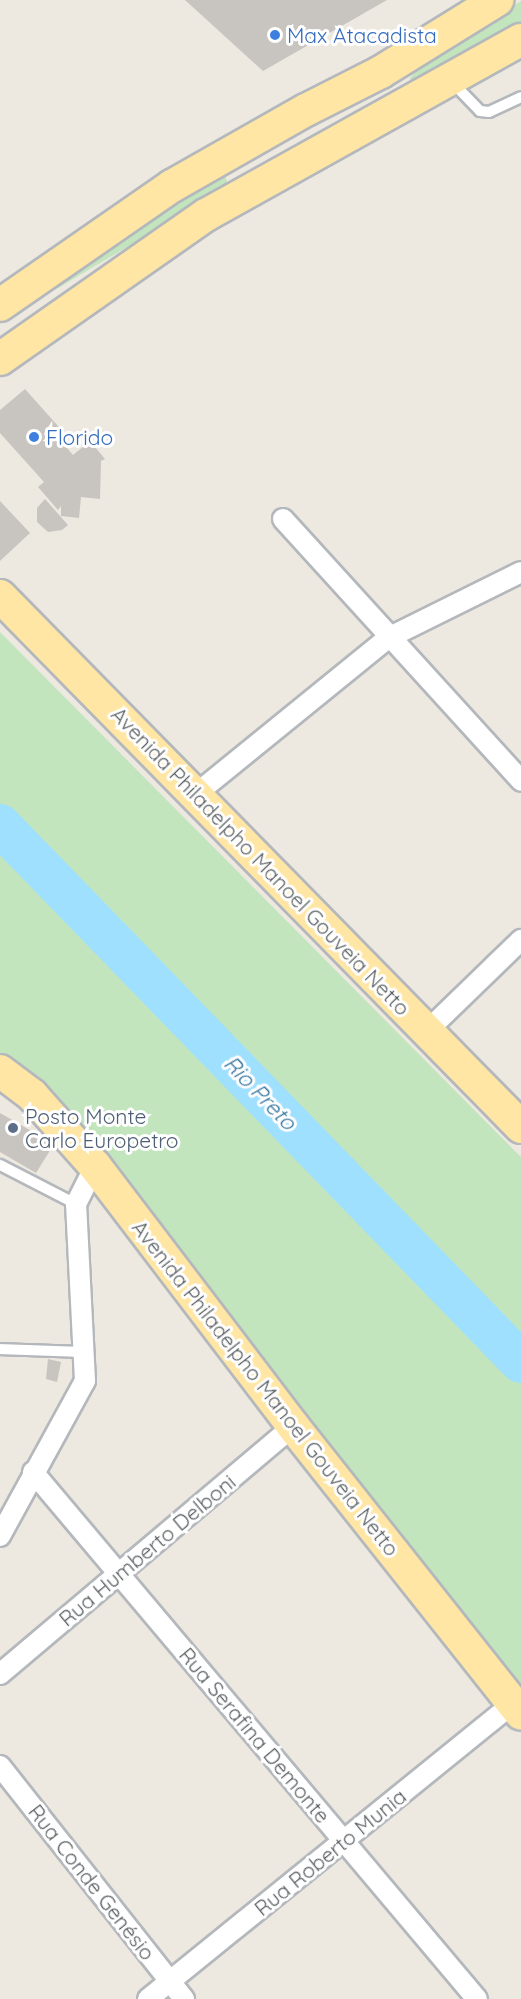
<!DOCTYPE html>
<html>
<head>
<meta charset="utf-8">
<style>
	body { margin:0 }
	#map { position:relative; width:521px; height:1999px; overflow:hidden; background:#ede9e1; font-family:Quicksand,sans-serif }
	div>[style] { position:absolute }
	[style*='--x'] { left:calc(var(--x)*1px); top:calc(var(--y)*1px); width:calc(var(--w)*1px); rotate:calc(var(--a)*1deg) }
	.green>* { inset:0; background:#c2e5bd }
	.river>* { height:42px; margin:-21px; padding:0 21px; transform-origin:21px; border-radius:21px; background:#9fe0ff }
	.building>* { inset:0; background:#c8c4bf }
	.roads { filter:drop-shadow(2px 0 #b4b8bc) drop-shadow(-2px 0 #b4b8bc) drop-shadow(0 2px #b4b8bc) drop-shadow(0 -2px #b4b8bc) }
	.lane>* { height:10px; margin:-5px; padding:0 5px; transform-origin:5px; border-radius:5px; background:#fff }
	.street>* { height:20px; margin:-10px; padding:0 10px; transform-origin:10px; border-radius:10px; background:#fff }
	.primary>* { height:32px; margin:-16px; padding:0 16px; transform-origin:16px; border-radius:16px; background:#ffe6a4 }
	.dots>* { width:16px; height:16px; translate:-50% -50%; box-sizing:border-box; border:3px solid #fff; border-radius:50% }
	span { translate:-50% -50%; white-space:nowrap; text-align:center; line-height:1.15; -webkit-text-stroke:6px #fff; paint-order:stroke }
	.shop-label { font-size:21px; color:#366cbe }
	.left { translate:0 -50%; text-align:left }
	.street-label { font-size:21px; color:#5a5f62 }
	.service-label { font-size:21px; color:#4e5e75 }
	.water-label { font-size:22px; color:#37779f; font-style:italic }
</style>
</head>
<body>
<div id="map">
	<div class="green">
		<div style="clip-path:polygon(521px 1px,521px 23px,424px 83px,409px 79px,429px 57px)"></div>
		<div style="clip-path:polygon(216px 172px,225px 173px,228px 187px,58px 288px,53px 288px,47px 282px)"></div>
		<div style="clip-path:polygon(0 632px,521px 1157px,521px 1686px,84px 1136px,0 1059px)"></div>
	</div>
	<div class="river">
		<div style="--x:0;--y:825;--w:748;--a:45.87"></div>
	</div>
	<div class="building">
		<div style="clip-path:polygon(185px 0,387px 0,263px 71px)"></div>
		<div style="clip-path:polygon(25px 389px,66px 435px,60px 440px,73px 455px,90px 441px,105px 459px,101px 461px,100px 499px,81px 497px,79px 518px,61px 516px,61px 506px,58px 510px,38px 487px,44px 482px,0 433px,0 410px)"></div>
		<div style="clip-path:polygon(45px 499px,68px 525px,62px 530px,48px 532px,37px 522px,37px 508px)"></div>
		<div style="clip-path:polygon(0 501px,30px 533px,0 561px)"></div>
		<div style="clip-path:polygon(0 1113px,54px 1144px,36px 1173px,0 1152px)"></div>
		<div style="clip-path:polygon(48px 1359px,61px 1362px,57px 1382px,46px 1379px)"></div>
	</div>
	<div class="roads">
		<div class="lane">
			<div style="--x:452;--y:82;--w:40;--a:46"></div>
			<div style="--x:480;--y:111;--w:9;--a:6"></div>
			<div style="--x:489;--y:112;--w:35;--a:-25"></div>
			<div style="--x:0;--y:1165;--w:85;--a:27.2"></div>
			<div style="--x:0;--y:1349;--w:85;--a:2"></div>
		</div>
		<div class="street">
			<div style="--x:283;--y:519;--w:354;--a:47.7"></div>
			<div style="--x:196;--y:794;--w:247;--a:-39.1"></div>
			<div style="--x:388;--y:638;--w:148;--a:-26.4"></div>
			<div style="--x:427;--y:1031;--w:131;--a:-44.1"></div>
			<div style="--x:33;--y:1472;--w:689;--a:49.89"></div>
			<div style="--x:0;--y:1536;--w:177;--a:-61.3"></div>
			<div style="--x:85;--y:1381;--w:177;--a:-92.9"></div>
			<div style="--x:76;--y:1204;--w:42;--a:-63.4"></div>
			<div style="--x:0;--y:1674;--w:384;--a:-40.2"></div>
			<div style="--x:0;--y:1766;--w:297;--a:51.7"></div>
			<div style="--x:148;--y:1999;--w:469;--a:-39"></div>
		</div>
		<div class="primary">
			<div style="--x:0;--y:305;--w:209;--a:-34.7"></div>
			<div style="--x:172;--y:186;--w:154;--a:-29.6"></div>
			<div style="--x:306;--y:110;--w:84;--a:-26.9"></div>
			<div style="--x:381;--y:72;--w:137;--a:-31.8"></div>
			<div style="--x:0;--y:359;--w:251;--a:-35"></div>
			<div style="--x:206;--y:215;--w:360;--a:-29.1"></div>
			<div style="--x:0;--y:596;--w:744;--a:45.54"></div>
			<div style="--x:0;--y:1071;--w:40;--a:37"></div>
			<div style="--x:32;--y:1095;--w:95;--a:48.4"></div>
			<div style="--x:95;--y:1166;--w:327;--a:52.7"></div>
			<div style="--x:293;--y:1426;--w:367;--a:51.6"></div>
		</div>
	</div>
	<div class="dots">
		<div style="left:275px;top:35px;background:#3f7fe0"></div>
		<div style="left:34px;top:437px;background:#3f7fe0"></div>
		<div style="left:13px;top:1128px;background:#5c6f8a"></div>
	</div>
	<div class="shop-label">
		<span class="left" style="left:287px;top:35px">Max Atacadista</span>
		<span class="left" style="left:46px;top:437px">Florido</span>
	</div>
	<div class="street-label">
		<span style="left:261px;top:861px;rotate:46deg">Avenida Philadelpho Manoel Gouveia Netto</span>
		<span style="left:266px;top:1388px;rotate:52deg">Avenida Philadelpho Manoel Gouveia Netto</span>
		<span style="left:147px;top:1550px;rotate:-40deg">Rua Humberto Delboni</span>
		<span style="left:255px;top:1735px;rotate:50deg">Rua Serafina Demonte</span>
		<span style="left:330px;top:1852px;rotate:-39deg">Rua Roberto Munia</span>
		<span style="left:92px;top:1882px;rotate:52deg">Rua Conde Genésio</span>
	</div>
	<div class="service-label">
		<span class="left" style="left:25px;top:1128px">Posto Monte<br>Carlo Europetro</span>
	</div>
	<div class="water-label">
		<span style="left:260px;top:1093px;rotate:46deg">Rio Preto</span>
	</div>
</div>
</body>
</html>
